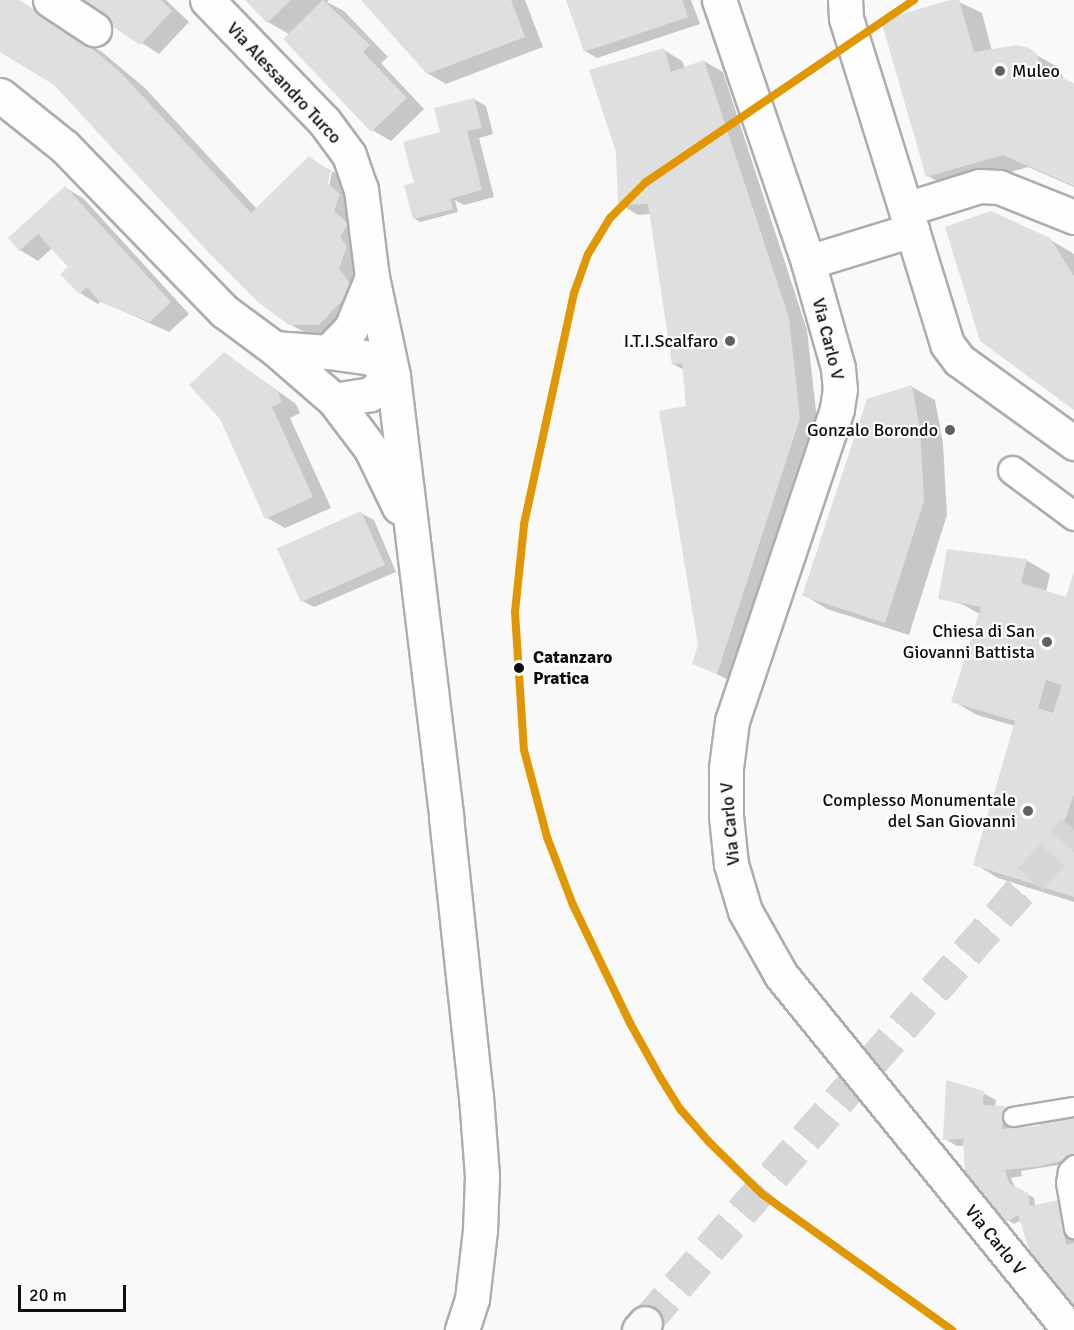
<!DOCTYPE html>
<html>
<head>
<meta charset="utf-8">
<style>
	body { margin:0 }
	#map { position:relative; width:1074px; height:1330px; overflow:hidden; background:#f9f9fa; font-family:Signika,sans-serif }
	div>[style] { position:absolute }
	[style*='--x'] { left:calc(var(--x)*1px); top:calc(var(--y)*1px); width:calc(var(--w)*1px); rotate:calc(var(--a)*1deg) }
	.shadow>* { inset:0; background:#0003 }
	.building>* { inset:0; background:#e0dfe0; transform-origin:0 0 }
	.secondary-tunnel>* { height:33px; margin-top:-16.5px; transform-origin:0; background:repeating-linear-gradient(90deg,#d6d6d7 0 33px,transparent 0 49px) }
	.roads { filter:drop-shadow(2px 0 #aeadae) drop-shadow(-2px 0 #aeadae) drop-shadow(0 2px #aeadae) drop-shadow(0 -2px #aeadae) }
	.service>* { height:18px; margin:-9px; padding:0 9px; transform-origin:9px; border-radius:9px; background:#fefefe }
	.pedestrian>* { height:27px; margin:-13.5px; padding:0 13.5px; transform-origin:13.5px; border-radius:13.5px; background:#fefefe }
	.minor>* { height:33px; margin:-16.5px; padding:0 16.5px; transform-origin:16.5px; border-radius:16.5px; background:#fefefe }
	.tertiary>* { height:33px; margin:-16.5px; padding:0 16.5px; transform-origin:16.5px; border-radius:16.5px; background:#fefefe }
	.secondary>* { height:33px; margin:-16.5px; padding:0 16.5px; transform-origin:16.5px; border-radius:16.5px; background:#fbf9fc }
	.rail-1>* { height:8px; margin:-4px; padding:0 4px; transform-origin:4px; border-radius:4px; background:#e09702 }
	.dots>* { width:16px; height:16px; translate:-50% -50%; box-sizing:border-box; border:3px solid #fff; border-radius:50% }
	span { translate:-50% -50%; white-space:nowrap; text-align:center; line-height:1.15; -webkit-text-stroke:4.5px #fff; paint-order:stroke }
	.poi-label { font-size:18px; color:#0e0e0f }
	.left { translate:0 -50%; text-align:left }
	.right { translate:-100% -50%; text-align:right }
	.street-label { font-size:18px; color:#0e0e0f }
	.stop-label { font-size:18px; color:#0e0e0f; font-weight:700 }
	.scale { position:absolute; left:18px; top:1285px; width:108px; height:27px; box-sizing:border-box; border:3px solid #0e0e0f; border-top:0; padding-left:8px; font-size:18px; line-height:21px; white-space:nowrap; color:#0e0e0f; -webkit-text-stroke:4px #fff; paint-order:stroke }
</style>
</head>
<body>
<div id="map">
	<div class="shadow">
		<div style="clip-path:polygon(0 0,18px 0,102px 52px,145px 88px,257px 209px,309px 158px,331px 171px,328px 174px,328px 192px,332px 171px,354px 187px,377px 302px,343px 337px,314px 338px,290px 324px,55px 84px,0 51px)"></div>
		<div style="clip-path:polygon(76px 0,166px 0,189px 22px,159px 54px)"></div>
		<div style="clip-path:polygon(247px 0,329px 0,327px 2px,344px 11px,388px 57px,381px 63px,424px 109px,391px 141px,372px 130px,289px 34px,268px 22px)"></div>
		<div style="clip-path:polygon(363px 0,525px 0,543px 47px,446px 84px,427px 73px)"></div>
		<div style="clip-path:polygon(568px 0,691px 0,700px 24px,597px 58px,585px 51px)"></div>
		<div style="clip-path:polygon(955px 0,982px 13px,992px 51px,1026px 49px,1059px 68px,1064px 80px,1074px 85px,1074px 187px,1028px 167px,951px 189px,928px 176px)"></div>
		<div style="clip-path:polygon(664px 50px,682px 61px,685px 68px,704px 61px,723px 72px,807px 330px,818px 429px,735px 683px,694px 663px,700px 645px,684px 370px,673px 364px,651px 214px,638px 215px,620px 204px)"></div>
		<div style="clip-path:polygon(474px 99px,486px 106px,493px 134px,479px 138px,494px 197px,464px 205px,455px 200px,458px 212px,420px 222px,414px 218px,416px 183px,442px 133px)"></div>
		<div style="clip-path:polygon(66px 188px,84px 199px,189px 314px,169px 332px,101px 301px,98px 304px,80px 293px,70px 267px,53px 247px,38px 261px,20px 250px)"></div>
		<div style="clip-path:polygon(1049px 239px,1074px 254px,1074px 408px)"></div>
		<div style="clip-path:polygon(224px 353px,296px 404px,300px 413px,290px 418px,331px 508px,285px 528px,267px 518px)"></div>
		<div style="clip-path:polygon(912px 387px,935px 400px,943px 444px,947px 515px,909px 635px,827px 609px,804px 595px)"></div>
		<div style="clip-path:polygon(361px 513px,374px 520px,396px 572px,314px 607px,301px 600px)"></div>
		<div style="clip-path:polygon(948px 550px,1026px 560px,1050px 574px,1046px 592px,1067px 599px,1074px 577px,1074px 902px,998px 878px,975px 864px,1015px 726px,977px 715px,953px 701px,981px 615px,964px 605px,939px 598px)"></div>
		<div style="clip-path:polygon(983px 1093px,996px 1100px,995px 1107px,1004px 1108px,1017px 1115px,1015px 1129px,1041px 1127px,1070px 1163px,1021px 1171px,1022px 1176px,1011px 1178px,1015px 1187px,1034px 1198px,1035px 1206px,1058px 1201px,1071px 1209px,1074px 1228px,1074px 1303px,1021px 1220px,1014px 1224px,1008px 1220px,965px 1146px,957px 1146px,945px 1139px)"></div>
	</div>
	<div class="building">
		<div style="clip-path:polygon(0 0,19px 0,78px 37px,121px 73px,251px 213px,309px 156px,330px 172px,328px 184px,340px 194px,334px 211px,348px 224px,340px 237px,347px 246px,339px 269px,354px 288px,319px 325px,289px 325px,258px 302px,210px 254px,54px 85px,0 52px)"></div>
		<div style="clip-path:polygon(74px 0,161px 0,172px 11px,140px 45px)"></div>
		<div style="clip-path:polygon(245px 0,291px 0,267px 23px)"></div>
		<div style="clip-path:polygon(323px 0,370px 45px,363px 52px,407px 98px,371px 132px,283px 39px)"></div>
		<div style="clip-path:polygon(361px 0,511px 0,525px 37px,427px 74px)"></div>
		<div style="clip-path:polygon(566px 0,682px 0,688px 17px,584px 52px)"></div>
		<div style="clip-path:polygon(950px 0,959px 0,974px 52px,1017px 45px,1027px 47px,1036px 53px,1042px 69px,1074px 83px,1074px 186px,1003px 155px,926px 177px,881px 20px)"></div>
		<div style="clip-path:polygon(664px 48px,671px 72px,704px 60px,789px 318px,800px 418px,717px 674px,692px 664px,698px 645px,659px 411px,686px 406px,682px 363px,672px 365px,648px 204px,618px 205px,616px 152px,589px 70px)"></div>
		<div style="clip-path:polygon(474px 98px,482px 128px,467px 131px,482px 190px,450px 199px,453px 209px,413px 219px,404px 185px,414px 183px,403px 142px,440px 132px,434px 108px)"></div>
		<div style="clip-path:polygon(65px 186px,171px 302px,150px 322px,100px 302px,87px 287px,79px 294px,60px 274px,68px 267px,38px 234px,19px 251px,8px 238px)"></div>
		<div style="clip-path:polygon(991px 211px,1050px 238px,1074px 276px,1074px 410px,980px 341px,945px 227px)"></div>
		<div style="clip-path:polygon(224px 352px,278px 392px,282px 402px,272px 407px,313px 497px,265px 519px,220px 419px,189px 385px)"></div>
		<div style="clip-path:polygon(912px 385px,920px 430px,924px 501px,885px 623px,802px 596px,867px 399px)"></div>
		<div style="left:361px;top:511px;width:59px;height:92px;rotate:66deg"></div>
		<div style="clip-path:polygon(evenodd,947px 549px,1027px 559px,1021px 583px,1066px 597px,1074px 571px,1074px 794px,1062px 828px,1074px 832px,1074px 897px,973px 865px,1015px 721px,951px 702px,981px 607px,938px 599px,947px 549px,1046px 680px,1062px 685px,1053px 713px,1038px 708px,1046px 680px)"></div>
		<div style="clip-path:polygon(946px 1080px,984px 1091px,983px 1105px,1005px 1106px,1002px 1129px,1039px 1126px,1038px 1119px,1074px 1113px,1074px 1158px,1040px 1166px,1005px 1170px,1009px 1183px,1028px 1193px,1030px 1206px,1059px 1200px,1066px 1245px,1074px 1243px,1074px 1305px,1030px 1252px,1018px 1215px,1007px 1222px,965px 1175px,963px 1139px,943px 1140px)"></div>
	</div>
	<div class="secondary-tunnel">
		<div style="--x:645;--y:1323;--w:654;--a:-49.03"></div>
	</div>
	<div class="roads">
		<div class="service">
			<div style="--x:1013;--y:1117;--w:62;--a:-9.3"></div>
			<div style="--x:1074;--y:1165;--w:8;--a:135"></div>
			<div style="--x:1068;--y:1171;--w:12;--a:99"></div>
			<div style="--x:1066;--y:1183;--w:47;--a:80.1"></div>
		</div>
		<div class="pedestrian">
			<div style="--x:1012;--y:470;--w:77;--a:36.6"></div>
		</div>
		<div class="minor">
			<div style="--x:50;--y:0;--w:53;--a:33.4"></div>
			<div style="--x:207;--y:0;--w:168;--a:46"></div>
			<div style="--x:324;--y:121;--w:42;--a:53.7"></div>
			<div style="--x:349;--y:155;--w:36;--a:71"></div>
			<div style="--x:361;--y:189;--w:89;--a:82.9"></div>
			<div style="--x:372;--y:277;--w:101;--a:78"></div>
			<div style="--x:393;--y:376;--w:444;--a:83.1"></div>
			<div style="--x:446;--y:817;--w:281;--a:83.9"></div>
			<div style="--x:476;--y:1096;--w:80;--a:85.7"></div>
			<div style="--x:482;--y:1176;--w:54;--a:92.1"></div>
			<div style="--x:480;--y:1230;--w:69;--a:96.6"></div>
			<div style="--x:472;--y:1299;--w:33;--a:108"></div>
			<div style="--x:0;--y:95;--w:83;--a:38.7"></div>
			<div style="--x:65;--y:147;--w:228;--a:45.9"></div>
			<div style="--x:224;--y:311;--w:62;--a:36.5"></div>
			<div style="--x:274;--y:348;--w:79;--a:40.9"></div>
			<div style="--x:334;--y:400;--w:61;--a:52.9"></div>
			<div style="--x:371;--y:449;--w:64;--a:64.2"></div>
			<div style="--x:906;--y:209;--w:77;--a:-17.3"></div>
			<div style="--x:980;--y:186;--w:19;--a:3"></div>
			<div style="--x:999;--y:187;--w:81;--a:21.8"></div>
			<div style="--x:912;--y:230;--w:119;--a:72.9"></div>
			<div style="--x:947;--y:344;--w:20;--a:53"></div>
			<div style="--x:959;--y:360;--w:142;--a:35.8"></div>
			<div style="--x:808;--y:262;--w:110;--a:74.2"></div>
			<div style="--x:838;--y:368;--w:21;--a:85"></div>
			<div style="--x:840;--y:389;--w:20;--a:99"></div>
			<div style="--x:837;--y:409;--w:329;--a:108.6"></div>
			<div style="--x:732;--y:721;--w:47;--a:97.3"></div>
			<div style="--x:726;--y:768;--w:48;--a:90"></div>
			<div style="--x:726;--y:816;--w:48;--a:84.1"></div>
			<div style="--x:731;--y:864;--w:49;--a:73.4"></div>
			<div style="--x:745;--y:911;--w:73;--a:60.6"></div>
			<div style="--x:781;--y:975;--w:457;--a:50.9"></div>
			<div style="--x:274;--y:348;--w:54;--a:4.2"></div>
			<div style="--x:328;--y:352;--w:44;--a:7.8"></div>
			<div style="--x:372;--y:358;--w:28;--a:41"></div>
			<div style="--x:328;--y:352;--w:33;--a:-46"></div>
			<div style="--x:351;--y:328;--w:55;--a:-67.6"></div>
			<div style="--x:334;--y:400;--w:36;--a:-9"></div>
			<div style="--x:370;--y:394;--w:29;--a:-38"></div>
		</div>
		<div class="tertiary">
			<div style="--x:719;--y:0;--w:277;--a:71.2"></div>
			<div style="--x:808;--y:262;--w:109;--a:-17.1"></div>
			<div style="--x:912;--y:230;--w:222;--a:-107.3"></div>
			<div style="--x:846;--y:18;--w:18;--a:-93"></div>
		</div>
		<div class="secondary">
			<div style="--x:639;--y:1330;--w:9;--a:-49"></div>
		</div>
	</div>
	<div class="rail-1">
		<div style="--x:914;--y:0;--w:324;--a:145.8"></div>
		<div style="--x:646;--y:182;--w:51;--a:135"></div>
		<div style="--x:610;--y:218;--w:42;--a:121.4"></div>
		<div style="--x:588;--y:254;--w:41;--a:109.7"></div>
		<div style="--x:574;--y:293;--w:237;--a:102.2"></div>
		<div style="--x:524;--y:525;--w:87;--a:95.9"></div>
		<div style="--x:515;--y:612;--w:138;--a:86.3"></div>
		<div style="--x:524;--y:750;--w:90;--a:75.2"></div>
		<div style="--x:547;--y:837;--w:73;--a:69.1"></div>
		<div style="--x:573;--y:905;--w:131;--a:64.2"></div>
		<div style="--x:630;--y:1023;--w:62;--a:60.9"></div>
		<div style="--x:660;--y:1077;--w:39;--a:58"></div>
		<div style="--x:681;--y:1110;--w:43;--a:48.8"></div>
		<div style="--x:709;--y:1142;--w:74;--a:44.5"></div>
		<div style="--x:762;--y:1194;--w:234;--a:35.6"></div>
	</div>
	<div class="dots">
		<div style="left:1000px;top:71px;background:#606061"></div>
		<div style="left:730px;top:341px;background:#606061"></div>
		<div style="left:950px;top:430px;background:#606061"></div>
		<div style="left:1047px;top:642px;background:#606061"></div>
		<div style="left:519px;top:668px;background:#0e0e0f"></div>
		<div style="left:1028px;top:811px;background:#606061"></div>
	</div>
	<div class="poi-label">
		<span class="left" style="left:1012px;top:71px">Muleo</span>
		<span class="right" style="left:718px;top:341px">I.T.I.Scalfaro</span>
		<span class="right" style="left:938px;top:430px">Gonzalo Borondo</span>
		<span class="right" style="left:1035px;top:642px">Chiesa di San<br>Giovanni Battista</span>
		<span class="right" style="left:1016px;top:811px">Complesso Monumentale<br>del San Giovanni</span>
	</div>
	<div class="street-label">
		<span style="left:284px;top:83px;rotate:47deg">Via Alessandro Turco</span>
		<span style="left:828px;top:339px;rotate:76deg">Via Carlo V</span>
		<span style="left:730px;top:824px;rotate:-95deg">Via Carlo V</span>
		<span style="left:995px;top:1240px;rotate:51deg">Via Carlo V</span>
	</div>
	<div class="stop-label">
		<span class="left" style="left:533px;top:668px">Catanzaro<br>Pratica</span>
	</div>
	<div class="scale">20 m</div>
</div>
</body>
</html>
